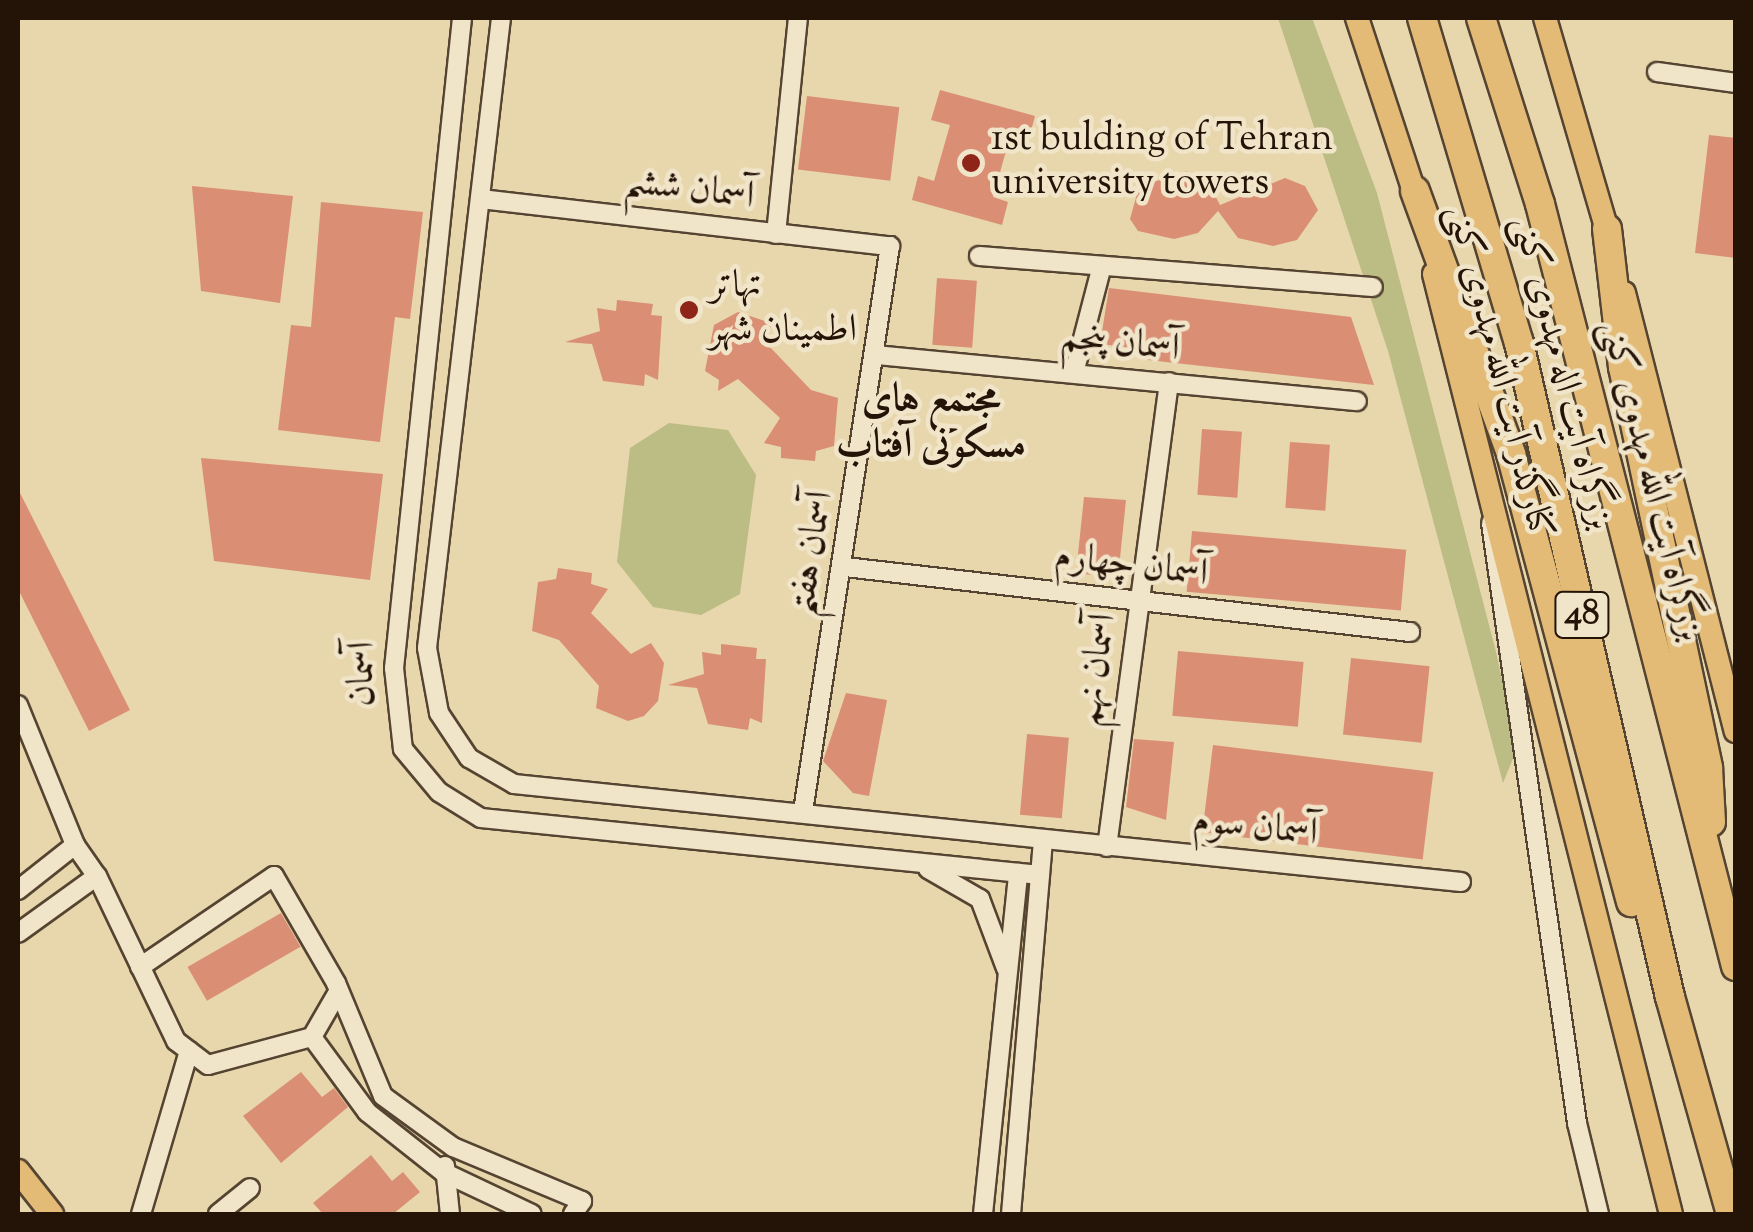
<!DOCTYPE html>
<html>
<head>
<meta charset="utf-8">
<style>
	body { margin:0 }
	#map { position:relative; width:1753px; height:1232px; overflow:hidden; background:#e8d6ac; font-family:"Sorts Mill Goudy",Amiri,serif }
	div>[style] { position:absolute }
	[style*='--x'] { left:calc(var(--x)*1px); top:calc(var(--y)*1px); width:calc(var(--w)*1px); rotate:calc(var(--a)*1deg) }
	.green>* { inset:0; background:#bcbc85 }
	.building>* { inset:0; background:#da8f75; transform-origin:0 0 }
	.roads { filter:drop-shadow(2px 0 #554431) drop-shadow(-2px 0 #554431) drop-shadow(0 2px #554431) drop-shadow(0 -2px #554431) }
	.minor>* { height:18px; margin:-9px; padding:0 9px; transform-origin:9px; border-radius:9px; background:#f0e4c9 }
	.major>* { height:22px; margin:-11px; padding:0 11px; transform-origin:11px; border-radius:11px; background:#e4bb76 }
	.highway>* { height:28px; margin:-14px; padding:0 14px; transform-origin:14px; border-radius:14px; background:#e4bb76 }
	.dots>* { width:28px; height:28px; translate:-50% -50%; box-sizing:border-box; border:5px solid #f0e4c9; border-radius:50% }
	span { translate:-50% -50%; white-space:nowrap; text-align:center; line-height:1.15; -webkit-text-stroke:9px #f0e4c9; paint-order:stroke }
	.shield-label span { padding:2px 8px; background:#f0e4c9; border:2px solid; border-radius:8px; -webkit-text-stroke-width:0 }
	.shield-label { font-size:35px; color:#241408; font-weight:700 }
	.poi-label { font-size:38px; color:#241408 }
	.left { translate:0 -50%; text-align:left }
	.street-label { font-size:38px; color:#241408 }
	.neighbourhood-label { font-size:40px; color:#241408; font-weight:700 }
	.frame { position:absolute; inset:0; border:20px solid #241408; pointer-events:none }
</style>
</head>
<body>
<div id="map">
	<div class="green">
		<div style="clip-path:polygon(1278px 18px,1312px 18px,1377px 193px,1496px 652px,1517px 749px,1503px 783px,1388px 351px)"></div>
		<div style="clip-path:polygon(669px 423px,728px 430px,756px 475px,740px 594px,701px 615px,653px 607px,617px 562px,630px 448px)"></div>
	</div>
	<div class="building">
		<div style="clip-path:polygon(940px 90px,1035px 116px,1026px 149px,1008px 144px,993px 197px,1008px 202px,1002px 225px,912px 200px,918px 176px,934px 181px,950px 125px,931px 120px)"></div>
		<div style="left:807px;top:96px;width:93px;height:74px;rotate:7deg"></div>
		<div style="clip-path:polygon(1709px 135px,1736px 138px,1736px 258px,1695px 253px)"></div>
		<div style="clip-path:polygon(1186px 171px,1206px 178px,1220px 205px,1285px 178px,1305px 186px,1318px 210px,1297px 240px,1273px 246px,1238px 238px,1218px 211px,1198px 233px,1174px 239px,1138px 231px,1130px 219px,1139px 187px)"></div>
		<div style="clip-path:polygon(192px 186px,293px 196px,280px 303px,201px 291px)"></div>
		<div style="clip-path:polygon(321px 202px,423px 212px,410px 319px,395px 317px,380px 442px,278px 430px,291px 325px,311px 327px)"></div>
		<div style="left:937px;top:278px;width:40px;height:67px;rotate:4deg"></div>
		<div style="clip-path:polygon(1109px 288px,1351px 317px,1374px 385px,1139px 359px,1140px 349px,1100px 344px)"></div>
		<div style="clip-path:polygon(617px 300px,653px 304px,651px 315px,662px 316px,658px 380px,645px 374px,644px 386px,603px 381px,592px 344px,565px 342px,600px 331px,597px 308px,616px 311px)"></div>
		<div style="clip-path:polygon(738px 312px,771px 323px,768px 345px,811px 390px,838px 398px,834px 446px,816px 451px,815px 461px,781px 458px,781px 447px,764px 443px,780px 418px,738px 379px,718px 391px,719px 380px,705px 371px,714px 325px)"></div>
		<div style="left:1202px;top:429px;width:40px;height:66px;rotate:4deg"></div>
		<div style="left:1290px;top:442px;width:40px;height:66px;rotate:4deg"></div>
		<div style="clip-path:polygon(201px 458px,383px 474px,370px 580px,214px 561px)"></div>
		<div style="clip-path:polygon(18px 489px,130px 710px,89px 731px,18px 589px)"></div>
		<div style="clip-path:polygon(1084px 497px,1126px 500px,1119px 568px,1109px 577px,1076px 573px)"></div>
		<div style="left:1192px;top:531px;width:215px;height:61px;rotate:5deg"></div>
		<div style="clip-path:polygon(558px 568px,592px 573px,591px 584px,608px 589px,591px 613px,631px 654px,651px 643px,664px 663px,658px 701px,644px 716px,628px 721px,596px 708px,599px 686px,559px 640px,532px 631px,538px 582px,556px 579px)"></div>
		<div style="clip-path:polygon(721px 644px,757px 648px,756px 659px,766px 659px,762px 723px,750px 718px,748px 730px,708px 724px,697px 688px,668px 685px,704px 674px,702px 652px,721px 655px)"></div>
		<div style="left:1178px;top:651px;width:126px;height:65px;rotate:5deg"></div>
		<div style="left:1351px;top:658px;width:79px;height:77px;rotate:6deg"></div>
		<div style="clip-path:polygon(846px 693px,887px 700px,869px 796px,853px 793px,823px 761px)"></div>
		<div style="left:1027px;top:734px;width:42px;height:81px;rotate:5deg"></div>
		<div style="clip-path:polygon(1134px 739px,1174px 742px,1166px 820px,1126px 807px)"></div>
		<div style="left:1213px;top:745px;width:222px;height:88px;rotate:7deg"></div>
		<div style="left:281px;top:913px;width:39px;height:108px;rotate:60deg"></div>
		<div style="clip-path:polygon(301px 1072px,322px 1097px,334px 1088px,348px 1107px,281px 1163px,243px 1116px)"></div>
		<div style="clip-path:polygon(371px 1155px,392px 1181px,403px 1172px,420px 1192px,393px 1214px,323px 1214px,313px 1203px)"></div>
	</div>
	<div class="roads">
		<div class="minor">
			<div style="--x:462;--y:18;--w:654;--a:95.97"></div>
			<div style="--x:394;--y:668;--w:81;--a:83.7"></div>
			<div style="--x:403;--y:749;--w:56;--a:50.1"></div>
			<div style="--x:439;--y:792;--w:49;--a:31.8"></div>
			<div style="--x:481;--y:818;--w:562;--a:5.82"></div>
			<div style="--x:501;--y:18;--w:634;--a:96.7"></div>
			<div style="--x:427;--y:648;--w:66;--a:79.5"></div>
			<div style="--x:439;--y:713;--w:54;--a:56.3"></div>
			<div style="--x:469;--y:758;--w:52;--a:30"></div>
			<div style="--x:514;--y:784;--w:952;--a:5.91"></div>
			<div style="--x:1657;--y:72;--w:80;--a:7.9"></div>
			<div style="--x:481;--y:199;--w:412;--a:6.6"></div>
			<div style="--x:890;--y:246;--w:572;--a:98.75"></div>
			<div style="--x:776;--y:234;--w:217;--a:-84.2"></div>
			<div style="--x:979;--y:256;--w:395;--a:4.5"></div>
			<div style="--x:876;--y:355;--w:483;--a:5.5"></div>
			<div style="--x:1074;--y:373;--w:107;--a:-75.4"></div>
			<div style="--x:1491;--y:523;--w:606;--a:81.84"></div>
			<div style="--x:1577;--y:1123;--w:94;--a:76.4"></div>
			<div style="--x:845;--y:567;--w:569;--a:6.56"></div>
			<div style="--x:18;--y:705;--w:151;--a:67.8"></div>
			<div style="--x:1107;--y:847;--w:469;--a:-82.4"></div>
			<div style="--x:928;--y:869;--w:60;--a:30"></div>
			<div style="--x:980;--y:899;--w:74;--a:69.4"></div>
			<div style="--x:97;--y:876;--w:183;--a:64.4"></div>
			<div style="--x:176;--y:1041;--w:40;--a:37"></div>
			<div style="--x:208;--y:1065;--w:108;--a:-15.1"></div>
			<div style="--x:312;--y:1037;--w:52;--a:-60"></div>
			<div style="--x:18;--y:890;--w:73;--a:-38.3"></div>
			<div style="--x:75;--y:845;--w:38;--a:55"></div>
			<div style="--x:97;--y:876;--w:97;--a:144.2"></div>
			<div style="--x:140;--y:967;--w:162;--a:-34.2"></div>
			<div style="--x:274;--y:876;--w:124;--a:59.9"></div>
			<div style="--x:336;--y:983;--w:122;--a:67.4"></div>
			<div style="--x:383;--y:1096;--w:87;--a:36.1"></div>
			<div style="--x:453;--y:1147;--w:140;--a:22.7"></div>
			<div style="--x:582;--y:1201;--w:16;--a:125"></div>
			<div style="--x:312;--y:1037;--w:93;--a:53.7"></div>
			<div style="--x:367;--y:1112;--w:97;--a:38.3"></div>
			<div style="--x:443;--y:1172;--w:98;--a:25.3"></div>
			<div style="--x:445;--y:1166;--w:48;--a:84.1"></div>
			<div style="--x:141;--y:1214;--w:170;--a:-73.6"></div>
			<div style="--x:218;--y:1214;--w:41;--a:-39.1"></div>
			<div style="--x:983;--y:1214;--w:343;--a:-84.1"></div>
			<div style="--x:1011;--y:1214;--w:375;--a:-85.1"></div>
		</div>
		<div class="major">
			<div style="--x:1357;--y:18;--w:196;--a:71.8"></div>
			<div style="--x:1545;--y:18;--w:234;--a:73.7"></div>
			<div style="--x:1434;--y:274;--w:969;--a:75.85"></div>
			<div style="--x:1624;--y:293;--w:452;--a:75.7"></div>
			<div style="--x:18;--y:1171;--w:55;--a:51.7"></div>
		</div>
		<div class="highway">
			<div style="--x:1422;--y:18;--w:339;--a:73.4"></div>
			<div style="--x:1519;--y:343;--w:671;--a:77"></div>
			<div style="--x:1670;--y:997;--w:225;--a:74.3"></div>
			<div style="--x:1481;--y:18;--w:195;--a:72.4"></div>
			<div style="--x:1540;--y:204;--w:787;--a:75.58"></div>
			<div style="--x:1415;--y:191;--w:280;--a:69.9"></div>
			<div style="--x:1511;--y:454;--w:464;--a:75"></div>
			<div style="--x:1607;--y:229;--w:139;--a:83.4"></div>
			<div style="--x:1623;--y:367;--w:410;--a:78"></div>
			<div style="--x:1708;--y:768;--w:54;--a:86.8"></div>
		</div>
	</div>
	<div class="dots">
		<div style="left:971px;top:163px;background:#8f2418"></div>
		<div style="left:689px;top:310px;background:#8f2418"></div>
	</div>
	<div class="shield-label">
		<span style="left:1582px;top:615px">48</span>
	</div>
	<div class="poi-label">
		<span class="left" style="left:991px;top:163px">1st bulding of Tehran<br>university towers</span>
		<span class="left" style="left:709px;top:310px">تهاتر<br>اطمینان شهر</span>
	</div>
	<div class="street-label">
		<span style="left:689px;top:191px;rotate:7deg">آسمان ششم</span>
		<span style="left:1120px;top:345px;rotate:6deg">آسمان پنجم</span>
		<span style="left:1498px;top:372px;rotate:76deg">کنارگذر آیت الله مهدوی کنی</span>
		<span style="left:1561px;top:373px;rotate:76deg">بزرگراه آیت اله مهدوی کنی</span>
		<span style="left:1650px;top:481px;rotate:76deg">بزرگراه آیت الله مهدوی کنی</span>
		<span style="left:813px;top:554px;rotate:-81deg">آسمان هفتم</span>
		<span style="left:1131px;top:567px;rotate:7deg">آسمان چهارم</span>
		<span style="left:1098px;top:670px;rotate:-82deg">آسمان نهم</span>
		<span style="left:364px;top:674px;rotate:-89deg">آسمان</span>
		<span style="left:1255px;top:829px;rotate:6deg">آسمان سوم</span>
	</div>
	<div class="neighbourhood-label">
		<span style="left:931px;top:424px">مجتمع های<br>مسکونی آفتاب</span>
	</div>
	<div class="frame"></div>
</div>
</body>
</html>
